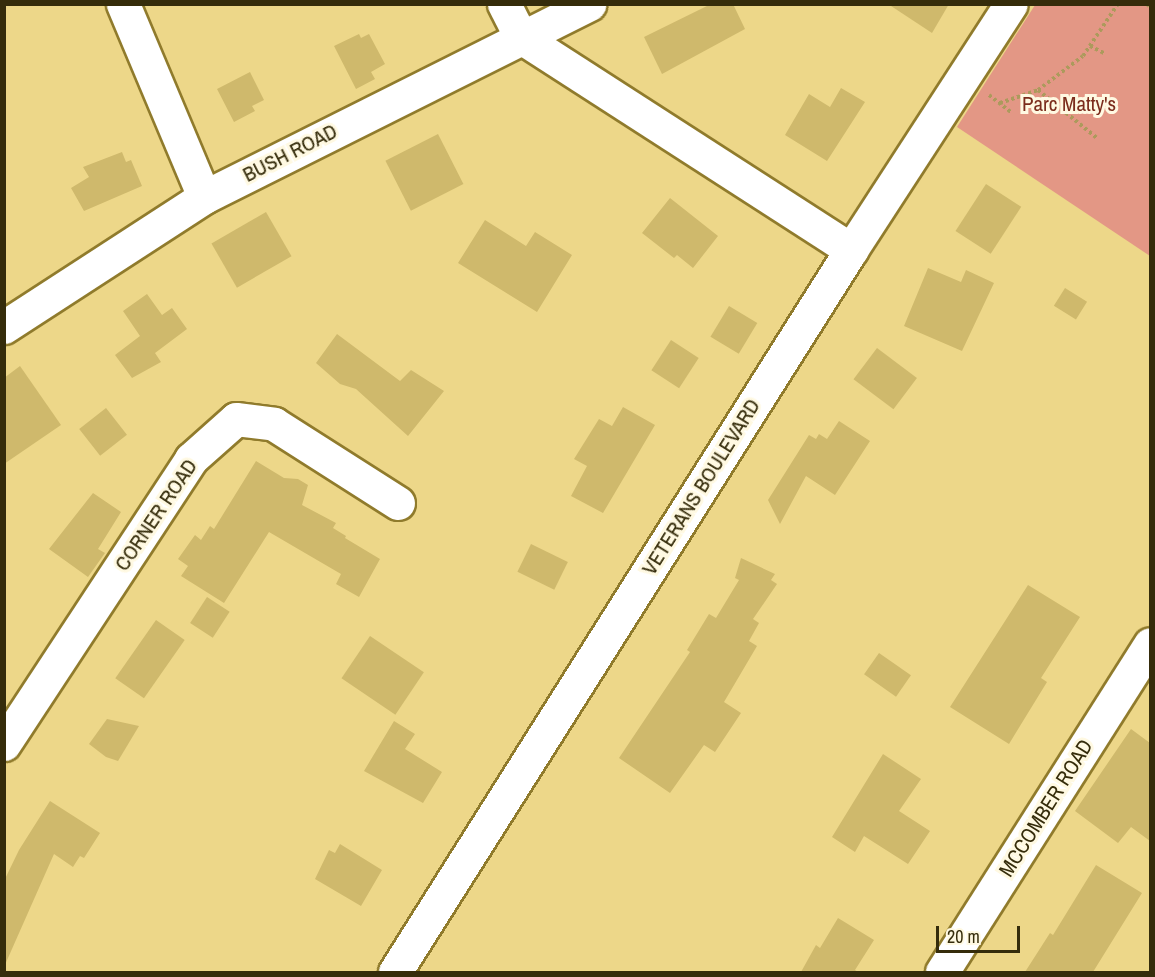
<!DOCTYPE html>
<html>
<head>
<meta charset="utf-8">
<style>
	body { margin:0 }
	#map { position:relative; width:1155px; height:977px; overflow:hidden; background:#edd789; font-family:"Archivo Narrow",sans-serif }
	div>[style] { position:absolute }
	[style*='--x'] { left:calc(var(--x)*1px); top:calc(var(--y)*1px); width:calc(var(--w)*1px); rotate:calc(var(--a)*1deg) }
	.green>* { inset:0; background:#e39785 }
	.building>* { inset:0; background:#cfb96c; transform-origin:0 0 }
	.path>* { height:4px; margin-top:-2px; transform-origin:0; background:repeating-linear-gradient(90deg,#ac9a5c 0 3px,transparent 0 6px) }
	.roads { filter:drop-shadow(2px 0 #907b2c) drop-shadow(-2px 0 #907b2c) drop-shadow(0 2px #907b2c) drop-shadow(0 -2px #907b2c) }
	.street>* { height:33px; margin:-16.5px; padding:0 16.5px; transform-origin:16.5px; border-radius:16.5px; background:#fff }
	span { translate:-50% -50%; white-space:nowrap; text-align:center; line-height:1.15; -webkit-text-stroke:6px #fff9e2; paint-order:stroke }
	.park-label { font-size:21px; color:#7b2c1c }
	.street-label { font-size:21px; color:#352c0b }
	.frame { position:absolute; inset:0; border:6px solid #352c0b; pointer-events:none }
	.scale { position:absolute; left:936px; top:926px; width:84px; height:27px; box-sizing:border-box; border:3px solid #352c0b; border-top:0; padding-left:8px; font-size:18px; line-height:21px; white-space:nowrap; color:#352c0b; -webkit-text-stroke:4px #fff9e2; paint-order:stroke }
</style>
</head>
<body>
<div id="map">
	<div class="green">
		<div style="clip-path:polygon(1035px 5px,1150px 5px,1150px 256px,957px 127px)"></div>
	</div>
	<div class="building">
		<div style="clip-path:polygon(711px 4px,733px 4px,745px 29px,662px 74px,644px 37px)"></div>
		<div style="clip-path:polygon(888px 4px,949px 4px,932px 33px)"></div>
		<div style="clip-path:polygon(359px 34px,361px 38px,369px 34px,385px 64px,371px 72px,375px 79px,356px 89px,334px 46px)"></div>
		<div style="clip-path:polygon(250px 72px,264px 100px,252px 106px,255px 111px,234px 122px,217px 89px)"></div>
		<div style="clip-path:polygon(841px 88px,865px 102px,827px 161px,785px 135px,809px 94px,830px 107px)"></div>
		<div style="left:438px;top:134px;width:56px;height:59px;rotate:63deg"></div>
		<div style="clip-path:polygon(122px 152px,126px 162px,131px 160px,142px 186px,84px 211px,71px 188px,89px 177px,83px 167px)"></div>
		<div style="left:986px;top:184px;width:42px;height:56px;rotate:33deg"></div>
		<div style="clip-path:polygon(670px 198px,718px 236px,693px 268px,677px 255px,674px 258px,642px 233px)"></div>
		<div style="left:266px;top:212px;width:51px;height:63px;rotate:60deg"></div>
		<div style="clip-path:polygon(485px 220px,526px 246px,535px 232px,572px 255px,537px 312px,458px 263px)"></div>
		<div style="clip-path:polygon(928px 268px,961px 282px,966px 270px,994px 283px,962px 351px,904px 326px)"></div>
		<div style="left:1065px;top:288px;width:26px;height:21px;rotate:32deg"></div>
		<div style="clip-path:polygon(147px 294px,162px 315px,172px 308px,187px 329px,155px 353px,161px 362px,132px 378px,115px 355px,140px 336px,123px 311px)"></div>
		<div style="left:729px;top:306px;width:33px;height:36px;rotate:31deg"></div>
		<div style="clip-path:polygon(337px 334px,400px 381px,411px 370px,444px 391px,408px 436px,356px 389px,340px 384px,316px 363px)"></div>
		<div style="left:671px;top:340px;width:33px;height:36px;rotate:33deg"></div>
		<div style="left:877px;top:348px;width:50px;height:39px;rotate:37deg"></div>
		<div style="clip-path:polygon(20px 366px,61px 425px,4px 464px,4px 378px)"></div>
		<div style="clip-path:polygon(623px 407px,655px 425px,603px 513px,571px 496px,587px 466px,574px 459px,599px 419px,612px 426px)"></div>
		<div style="left:106px;top:408px;width:34px;height:34px;rotate:52deg"></div>
		<div style="clip-path:polygon(839px 421px,870px 441px,835px 495px,806px 476px,780px 524px,768px 500px,809px 435px,816px 439px,819px 434px,827px 439px)"></div>
		<div style="clip-path:polygon(256px 461px,284px 478px,298px 479px,308px 485px,302px 505px,336px 523px,333px 528px,346px 536px,345px 538px,380px 559px,359px 597px,336px 584px,341px 574px,269px 532px,224px 603px,181px 576px,188px 566px,178px 559px,195px 535px,201px 540px,210px 526px,214px 529px)"></div>
		<div style="clip-path:polygon(93px 493px,121px 512px,98px 549px,105px 553px,88px 577px,49px 549px)"></div>
		<div style="left:531px;top:544px;width:41px;height:31px;rotate:26deg"></div>
		<div style="clip-path:polygon(741px 558px,775px 574px,771px 580px,777px 584px,753px 619px,759px 623px,749px 641px,757px 646px,724px 702px,741px 713px,715px 752px,704px 745px,670px 793px,619px 758px,690px 652px,687px 650px,709px 614px,716px 618px,739px 580px,735px 578px)"></div>
		<div style="clip-path:polygon(1028px 585px,1080px 617px,1041px 678px,1047px 682px,1009px 744px,950px 707px)"></div>
		<div style="left:207px;top:597px;width:27px;height:31px;rotate:33deg"></div>
		<div style="left:156px;top:620px;width:35px;height:71px;rotate:35deg"></div>
		<div style="left:370px;top:636px;width:65px;height:51px;rotate:34deg"></div>
		<div style="left:879px;top:653px;width:39px;height:26px;rotate:35deg"></div>
		<div style="clip-path:polygon(107px 719px,139px 726px,118px 761px,106px 757px,89px 744px)"></div>
		<div style="clip-path:polygon(394px 721px,415px 734px,405px 749px,442px 772px,423px 803px,364px 771px)"></div>
		<div style="clip-path:polygon(1131px 729px,1150px 743px,1150px 841px,1131px 827px,1118px 843px,1075px 811px)"></div>
		<div style="clip-path:polygon(883px 754px,921px 779px,899px 811px,930px 831px,908px 864px,864px 836px,855px 852px,832px 837px)"></div>
		<div style="clip-path:polygon(50px 801px,100px 833px,84px 858px,80px 856px,73px 867px,54px 854px,4px 967px,4px 881px,19px 850px)"></div>
		<div style="clip-path:polygon(340px 844px,382px 870px,361px 906px,315px 879px,329px 850px,335px 853px)"></div>
		<div style="clip-path:polygon(1096px 865px,1142px 893px,1093px 972px,1025px 972px,1050px 933px,1053px 935px)"></div>
		<div style="clip-path:polygon(838px 918px,874px 940px,855px 970px,858px 972px,801px 972px,816px 945px,820px 948px)"></div>
	</div>
	<div class="path">
		<div style="--x:1147;--y:4;--w:4;--a:45"></div>
		<div style="--x:1090;--y:46;--w:16;--a:27"></div>
		<div style="--x:1038;--y:90;--w:77;--a:39.2"></div>
		<div style="--x:989;--y:95;--w:28;--a:38"></div>
		<div style="--x:1000;--y:103;--w:40;--a:-18.9"></div>
		<div style="--x:1038;--y:90;--w:56;--a:-37.1"></div>
		<div style="--x:1083;--y:56;--w:63;--a:-56.1"></div>
	</div>
	<div class="roads">
		<div class="street">
			<div style="--x:123;--y:4;--w:209;--a:67.2"></div>
			<div style="--x:504;--y:4;--w:37;--a:63"></div>
			<div style="--x:521;--y:37;--w:393;--a:32.8"></div>
			<div style="--x:4;--y:327;--w:239;--a:-33"></div>
			<div style="--x:204;--y:197;--w:431;--a:-26.6"></div>
			<div style="--x:4;--y:744;--w:341;--a:-56.7"></div>
			<div style="--x:191;--y:459;--w:60;--a:-41.6"></div>
			<div style="--x:236;--y:419;--w:38;--a:7"></div>
			<div style="--x:274;--y:424;--w:147;--a:32.5"></div>
			<div style="--x:395;--y:972;--w:854;--a:-57.72"></div>
			<div style="--x:851;--y:250;--w:293;--a:-57"></div>
			<div style="--x:942;--y:972;--w:388;--a:-57.6"></div>
		</div>
	</div>
	<div class="park-label">
		<span style="left:1069px;top:104px">Parc Matty's</span>
	</div>
	<div class="street-label">
		<span style="left:290px;top:153px;rotate:-27deg">BUSH ROAD</span>
		<span style="left:701px;top:487px;rotate:-58deg">VETERANS BOULEVARD</span>
		<span style="left:156px;top:515px;rotate:-56deg">CORNER ROAD</span>
		<span style="left:1046px;top:808px;rotate:-58deg">MCCOMBER ROAD</span>
	</div>
	<div class="frame"></div>
	<div class="scale">20 m</div>
</div>
</body>
</html>
